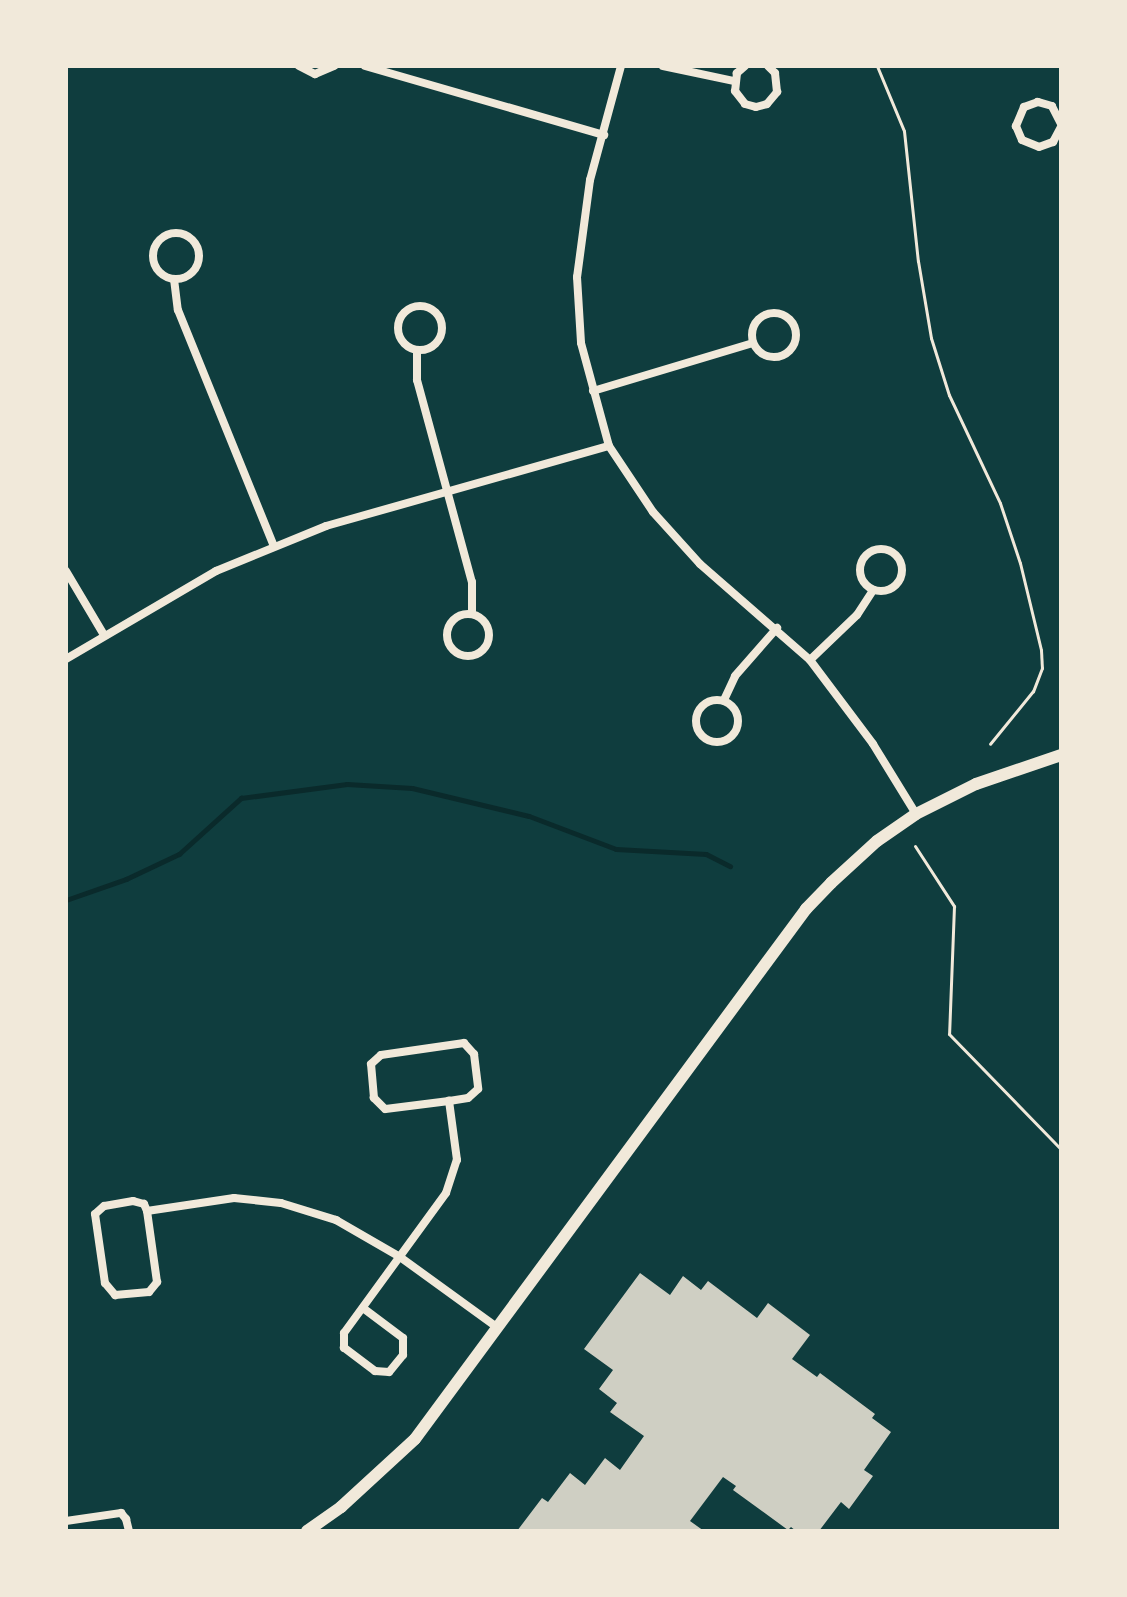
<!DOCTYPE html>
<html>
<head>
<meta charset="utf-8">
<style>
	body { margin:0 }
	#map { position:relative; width:1127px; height:1597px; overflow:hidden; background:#0f3d3e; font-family:Commissioner,sans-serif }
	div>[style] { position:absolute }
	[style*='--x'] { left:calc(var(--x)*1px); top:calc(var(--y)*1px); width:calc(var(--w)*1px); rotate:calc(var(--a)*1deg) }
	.stream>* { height:5px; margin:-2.5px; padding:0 2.5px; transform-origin:2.5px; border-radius:2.5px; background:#0a2a2b }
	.building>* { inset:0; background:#cfcfc3 }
	.path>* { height:3px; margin:-1.5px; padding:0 1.5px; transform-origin:1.5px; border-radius:1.5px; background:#f1e9da }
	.minor>* { height:8px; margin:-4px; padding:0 4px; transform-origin:4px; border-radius:4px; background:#f1e9da }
	.minor>.ring { margin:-4px; padding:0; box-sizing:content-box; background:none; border:8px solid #f1e9da; border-radius:50% }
	.tertiary>* { height:12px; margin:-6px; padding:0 6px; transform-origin:6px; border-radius:6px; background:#f1e9da }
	span { translate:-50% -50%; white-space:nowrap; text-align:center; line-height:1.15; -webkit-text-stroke:8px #f1e9da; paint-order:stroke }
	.frame { position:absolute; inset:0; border:68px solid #f1e9da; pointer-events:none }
</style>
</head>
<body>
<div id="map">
	<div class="stream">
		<div style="--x:66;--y:900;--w:64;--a:-19.3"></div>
		<div style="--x:126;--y:879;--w:59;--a:-25.3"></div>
		<div style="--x:179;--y:854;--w:84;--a:-42.1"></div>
		<div style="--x:241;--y:798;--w:107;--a:-7.5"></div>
		<div style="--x:347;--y:784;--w:65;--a:3.5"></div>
		<div style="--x:412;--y:788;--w:120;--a:13.5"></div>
		<div style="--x:529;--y:816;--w:93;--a:20.8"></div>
		<div style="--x:616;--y:849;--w:90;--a:3.2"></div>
		<div style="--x:706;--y:854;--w:27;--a:27"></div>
	</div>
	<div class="building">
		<div style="clip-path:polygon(640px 1273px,670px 1295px,683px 1276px,701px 1290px,708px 1281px,757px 1318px,768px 1303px,810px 1335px,792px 1359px,817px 1377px,820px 1373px,875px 1414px,872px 1418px,891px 1432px,864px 1470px,873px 1476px,849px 1509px,841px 1502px,819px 1531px,796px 1531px,791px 1527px,788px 1530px,733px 1490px,736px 1486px,723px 1477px,690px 1521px,704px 1531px,517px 1531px,542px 1498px,548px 1502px,570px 1473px,585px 1485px,605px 1458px,620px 1470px,644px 1436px,610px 1412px,617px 1403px,599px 1389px,613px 1370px,584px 1349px)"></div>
	</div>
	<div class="path">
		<div style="--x:877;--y:66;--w:70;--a:67.4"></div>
		<div style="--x:904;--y:131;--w:131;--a:83.9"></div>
		<div style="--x:918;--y:261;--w:78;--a:80.4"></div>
		<div style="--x:931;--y:338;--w:60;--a:72.5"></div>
		<div style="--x:949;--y:395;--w:119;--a:64.7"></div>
		<div style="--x:1000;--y:503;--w:63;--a:71.6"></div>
		<div style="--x:1020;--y:563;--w:89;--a:76.4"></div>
		<div style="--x:1041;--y:650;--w:18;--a:87"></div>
		<div style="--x:1042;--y:668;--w:25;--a:111"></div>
		<div style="--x:1033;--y:691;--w:68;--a:129.1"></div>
		<div style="--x:915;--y:846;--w:72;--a:57"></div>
		<div style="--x:954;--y:906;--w:128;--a:92.2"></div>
		<div style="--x:949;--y:1034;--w:161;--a:45.8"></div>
	</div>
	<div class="minor">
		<div style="--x:299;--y:66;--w:18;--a:27"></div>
		<div style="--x:315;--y:74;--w:21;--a:-23"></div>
		<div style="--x:365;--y:66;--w:249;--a:16.1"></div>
		<div style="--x:621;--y:66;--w:118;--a:105.2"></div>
		<div style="--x:590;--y:180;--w:98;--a:97.6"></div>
		<div style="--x:577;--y:277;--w:66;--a:86.5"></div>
		<div style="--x:581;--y:343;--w:107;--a:74.8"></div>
		<div style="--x:609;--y:446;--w:79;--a:56.3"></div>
		<div style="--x:653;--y:512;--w:70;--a:47.9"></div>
		<div style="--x:700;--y:564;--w:146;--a:41.1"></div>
		<div style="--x:810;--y:660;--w:105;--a:53.1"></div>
		<div style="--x:873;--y:744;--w:82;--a:58.4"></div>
		<div style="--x:663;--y:66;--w:73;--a:11.9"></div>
		<div style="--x:745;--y:66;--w:11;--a:139"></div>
		<div style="--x:737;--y:73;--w:18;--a:96"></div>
		<div style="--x:735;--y:91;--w:16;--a:52"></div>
		<div style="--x:745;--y:104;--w:11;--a:15"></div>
		<div style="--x:756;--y:107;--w:11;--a:-15"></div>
		<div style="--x:767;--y:104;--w:16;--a:-50"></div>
		<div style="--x:777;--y:92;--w:19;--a:-96"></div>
		<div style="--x:775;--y:73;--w:10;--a:-135"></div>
		<div style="--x:1061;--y:124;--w:20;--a:-117"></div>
		<div style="--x:1052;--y:106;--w:15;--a:-164"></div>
		<div style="--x:1038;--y:102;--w:15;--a:160"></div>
		<div style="--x:1024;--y:107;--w:21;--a:113"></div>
		<div style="--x:1016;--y:126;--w:15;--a:67"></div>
		<div style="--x:1022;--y:140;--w:18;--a:22"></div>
		<div style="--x:1039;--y:147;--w:15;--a:-20"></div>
		<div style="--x:1053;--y:142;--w:17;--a:-62"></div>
		<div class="ring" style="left:153px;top:233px;width:38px;height:38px"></div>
		<div style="--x:174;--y:279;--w:31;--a:83"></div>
		<div style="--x:178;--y:310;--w:255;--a:67.9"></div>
		<div class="ring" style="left:398px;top:306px;width:36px;height:36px"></div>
		<div class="ring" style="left:752px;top:313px;width:36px;height:36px"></div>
		<div style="--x:417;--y:350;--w:30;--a:90"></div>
		<div style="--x:417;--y:380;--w:209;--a:74.8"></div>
		<div style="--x:472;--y:582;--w:32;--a:90"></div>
		<div style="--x:593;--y:391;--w:167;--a:-16.7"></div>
		<div class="ring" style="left:860px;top:549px;width:34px;height:34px"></div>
		<div style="--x:66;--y:571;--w:74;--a:59.3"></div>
		<div class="ring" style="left:447px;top:614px;width:34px;height:34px"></div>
		<div style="--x:66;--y:659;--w:174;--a:-30.4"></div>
		<div style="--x:216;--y:571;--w:119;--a:-22.2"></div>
		<div style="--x:326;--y:526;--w:294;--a:-15.8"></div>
		<div style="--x:810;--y:660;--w:65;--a:-43.8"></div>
		<div style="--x:857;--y:615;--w:30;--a:-57"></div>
		<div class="ring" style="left:696px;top:700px;width:34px;height:34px"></div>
		<div style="--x:724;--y:700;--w:26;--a:-65"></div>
		<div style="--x:735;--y:676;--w:64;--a:-48.8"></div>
		<div style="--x:147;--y:1211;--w:8;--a:-113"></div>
		<div style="--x:144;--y:1204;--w:11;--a:-165"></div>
		<div style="--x:133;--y:1201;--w:29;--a:170"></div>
		<div style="--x:104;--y:1206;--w:12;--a:138"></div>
		<div style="--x:95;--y:1214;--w:70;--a:81.8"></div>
		<div style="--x:105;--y:1283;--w:16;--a:50"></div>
		<div style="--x:115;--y:1295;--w:34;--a:-5"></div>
		<div style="--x:149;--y:1292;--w:13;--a:-51"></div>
		<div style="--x:157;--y:1282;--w:72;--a:-98"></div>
		<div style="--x:147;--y:1211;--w:88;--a:-8.5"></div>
		<div style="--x:234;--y:1198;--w:47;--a:6.1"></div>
		<div style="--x:281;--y:1203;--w:58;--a:17.2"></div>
		<div style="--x:336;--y:1220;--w:74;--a:30"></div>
		<div style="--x:400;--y:1257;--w:121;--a:35.9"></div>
		<div style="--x:363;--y:1308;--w:50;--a:36.9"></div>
		<div style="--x:403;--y:1338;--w:17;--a:90"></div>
		<div style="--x:403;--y:1355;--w:22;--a:129"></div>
		<div style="--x:389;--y:1372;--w:14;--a:-176"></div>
		<div style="--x:375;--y:1371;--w:39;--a:-143"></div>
		<div style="--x:344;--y:1348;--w:15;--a:-90"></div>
		<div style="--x:344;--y:1333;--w:173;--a:-53.9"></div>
		<div style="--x:446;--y:1193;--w:35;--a:-72"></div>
		<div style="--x:457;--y:1160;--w:60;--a:-97.7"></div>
		<div style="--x:449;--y:1101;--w:64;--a:172.9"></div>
		<div style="--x:385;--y:1109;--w:16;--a:-135"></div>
		<div style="--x:374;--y:1098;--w:34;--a:-95"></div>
		<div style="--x:371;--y:1064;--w:13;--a:-42"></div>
		<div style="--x:381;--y:1055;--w:84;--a:-8.2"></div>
		<div style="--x:464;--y:1043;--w:15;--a:48"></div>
		<div style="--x:474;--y:1054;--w:35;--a:83"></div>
		<div style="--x:478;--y:1089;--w:13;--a:138"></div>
		<div style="--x:468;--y:1098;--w:19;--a:171"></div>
		<div style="--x:66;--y:1521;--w:56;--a:-8.3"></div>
		<div style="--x:121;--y:1513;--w:8;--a:50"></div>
		<div style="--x:126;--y:1519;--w:12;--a:76"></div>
	</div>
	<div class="tertiary">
		<div style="--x:307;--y:1531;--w:42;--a:-35.2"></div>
		<div style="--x:341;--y:1507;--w:100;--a:-42.6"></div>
		<div style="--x:415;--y:1439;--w:659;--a:-53.58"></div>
		<div style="--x:806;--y:909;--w:36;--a:-46"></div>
		<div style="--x:831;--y:883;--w:62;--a:-42.4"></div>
		<div style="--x:877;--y:841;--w:47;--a:-34.7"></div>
		<div style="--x:916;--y:814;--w:67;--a:-26.6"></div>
		<div style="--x:976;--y:784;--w:90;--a:-18.8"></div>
	</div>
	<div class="frame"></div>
</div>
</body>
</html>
